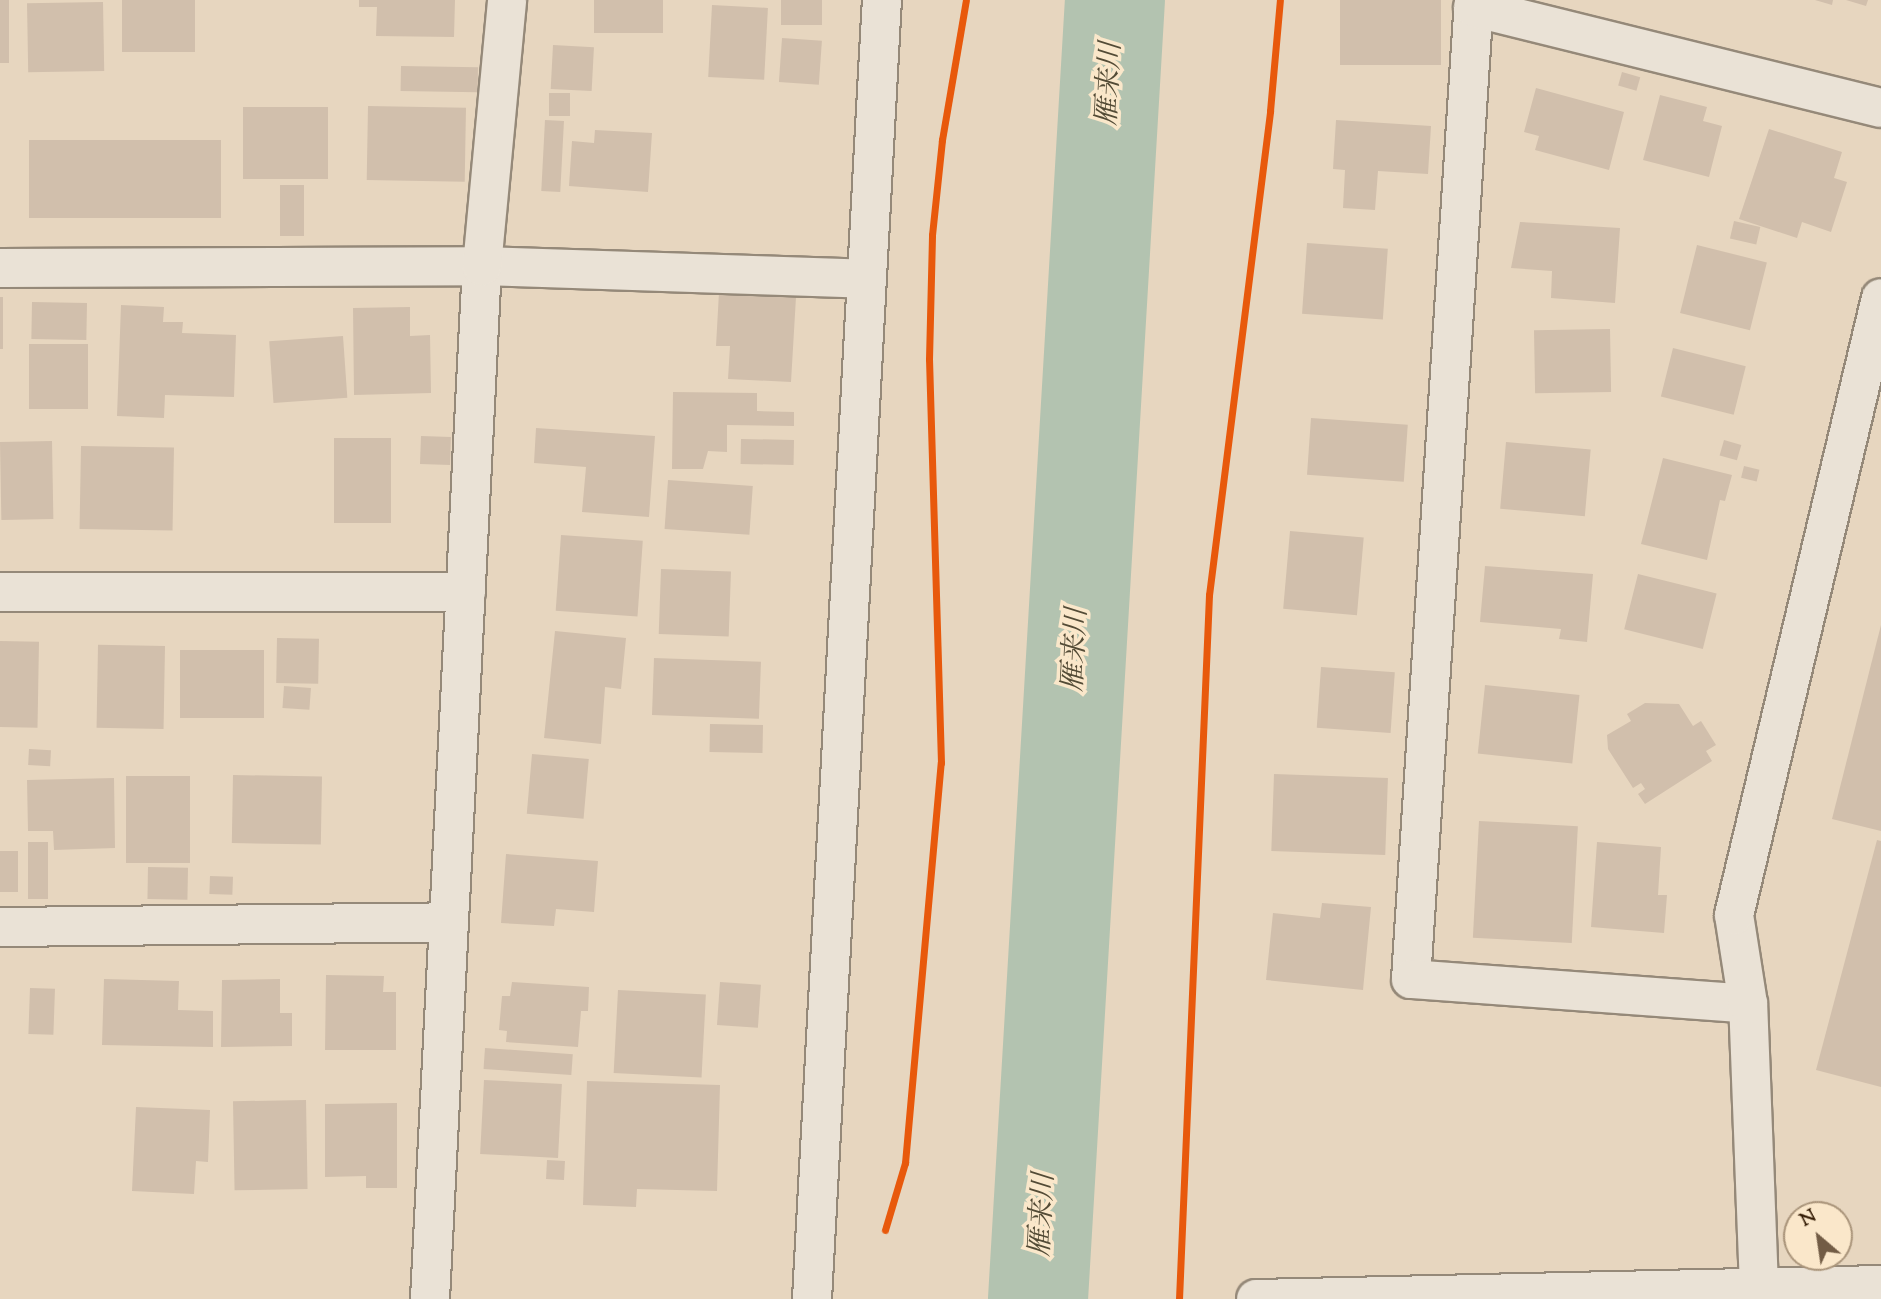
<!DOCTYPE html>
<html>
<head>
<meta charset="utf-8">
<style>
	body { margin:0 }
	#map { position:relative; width:1881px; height:1299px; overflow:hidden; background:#e7d6bf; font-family:"Sorts Mill Goudy","Noto Serif JP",serif }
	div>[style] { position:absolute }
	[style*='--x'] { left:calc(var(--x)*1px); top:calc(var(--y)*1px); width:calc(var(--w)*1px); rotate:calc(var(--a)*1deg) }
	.river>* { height:100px; margin:-50px; padding:0 50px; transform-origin:50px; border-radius:50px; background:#b3c3b0 }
	.building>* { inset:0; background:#d1bfac; transform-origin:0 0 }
	.roads { filter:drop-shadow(2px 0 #958979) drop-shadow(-2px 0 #958979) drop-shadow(0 2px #958979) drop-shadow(0 -2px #958979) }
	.minor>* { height:38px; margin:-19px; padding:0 19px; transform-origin:19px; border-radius:19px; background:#eae2d6 }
	.cycleway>* { height:7px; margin:-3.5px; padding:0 3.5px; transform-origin:3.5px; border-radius:3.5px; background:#e8590c }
	span { translate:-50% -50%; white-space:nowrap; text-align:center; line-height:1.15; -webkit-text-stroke:7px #fae7ca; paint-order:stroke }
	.water-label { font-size:28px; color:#534b36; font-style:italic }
	.north { position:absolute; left:1783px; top:1201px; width:70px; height:70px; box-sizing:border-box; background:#fae7ca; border:2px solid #aa957b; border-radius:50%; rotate:331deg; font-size:19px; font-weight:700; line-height:28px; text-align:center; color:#331b04 }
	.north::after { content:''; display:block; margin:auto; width:24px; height:32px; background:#725c45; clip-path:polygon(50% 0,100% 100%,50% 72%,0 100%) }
</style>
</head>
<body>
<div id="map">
	<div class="river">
		<div style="--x:1038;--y:1299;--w:1301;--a:-86.61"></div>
	</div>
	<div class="building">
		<div style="left:0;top:0;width:9px;height:63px"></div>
		<div style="left:122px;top:0;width:73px;height:52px"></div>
		<div style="clip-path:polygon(359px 0,455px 0,454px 37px,376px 36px,377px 7px,359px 7px)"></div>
		<div style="left:594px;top:0;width:69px;height:33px"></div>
		<div style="left:781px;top:0;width:41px;height:25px"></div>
		<div style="left:1340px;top:0;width:101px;height:65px"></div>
		<div style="clip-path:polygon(1815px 0,1833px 0,1832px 5px)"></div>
		<div style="clip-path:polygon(1846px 0,1868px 0,1866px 6px)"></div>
		<div style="left:103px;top:2px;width:69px;height:76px;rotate:89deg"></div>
		<div style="left:712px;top:5px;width:56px;height:72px;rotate:3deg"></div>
		<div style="left:782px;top:38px;width:40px;height:44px;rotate:4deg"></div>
		<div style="left:553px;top:45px;width:41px;height:44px;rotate:3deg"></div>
		<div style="left:401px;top:66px;width:77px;height:25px;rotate:1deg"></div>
		<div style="left:1622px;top:72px;width:19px;height:14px;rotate:16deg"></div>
		<div style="clip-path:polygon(1536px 88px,1624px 112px,1609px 170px,1535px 150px,1539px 136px,1524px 132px)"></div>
		<div style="left:549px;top:93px;width:21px;height:23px"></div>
		<div style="clip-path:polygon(1660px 95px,1707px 107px,1703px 121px,1722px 126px,1709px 177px,1643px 160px)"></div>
		<div style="left:368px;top:106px;width:98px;height:74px;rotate:1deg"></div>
		<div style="left:328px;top:107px;width:72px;height:85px;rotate:90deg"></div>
		<div style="left:545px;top:120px;width:19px;height:71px;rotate:3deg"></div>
		<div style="clip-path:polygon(1336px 120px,1431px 126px,1428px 174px,1378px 171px,1375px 210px,1343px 208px,1345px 170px,1333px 169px)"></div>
		<div style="clip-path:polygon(1769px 129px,1842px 152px,1834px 178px,1847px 182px,1831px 232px,1802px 222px,1797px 238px,1739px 219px)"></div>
		<div style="clip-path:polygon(595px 130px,652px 133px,648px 192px,569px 186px,572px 141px,594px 143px)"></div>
		<div style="left:221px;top:140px;width:78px;height:192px;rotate:90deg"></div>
		<div style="left:280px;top:185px;width:24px;height:51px"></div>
		<div style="left:1734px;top:221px;width:27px;height:18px;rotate:13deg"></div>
		<div style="clip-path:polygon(1520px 222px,1620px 228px,1615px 303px,1551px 298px,1552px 271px,1511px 268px)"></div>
		<div style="left:1307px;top:243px;width:81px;height:71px;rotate:4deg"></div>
		<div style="left:1697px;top:245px;width:72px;height:70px;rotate:14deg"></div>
		<div style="clip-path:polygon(719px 292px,796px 297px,791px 382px,728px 379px,730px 346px,716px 346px)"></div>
		<div style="left:0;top:297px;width:3px;height:52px"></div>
		<div style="left:32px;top:302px;width:55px;height:37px;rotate:1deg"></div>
		<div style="clip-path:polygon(121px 305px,164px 307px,163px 322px,183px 322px,182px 333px,236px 335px,234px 397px,165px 395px,164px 418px,117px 416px)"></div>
		<div style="clip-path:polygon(410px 307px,410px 336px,430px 335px,431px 393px,354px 395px,353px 308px)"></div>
		<div style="left:1610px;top:329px;width:63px;height:76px;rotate:89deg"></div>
		<div style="left:343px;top:336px;width:62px;height:74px;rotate:86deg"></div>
		<div style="left:88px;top:344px;width:65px;height:59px;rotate:90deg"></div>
		<div style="left:1673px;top:348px;width:75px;height:50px;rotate:14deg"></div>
		<div style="clip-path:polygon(673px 392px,757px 393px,757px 411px,794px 412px,794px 426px,727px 425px,727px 452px,708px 451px,703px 469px,672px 469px)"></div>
		<div style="left:1311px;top:418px;width:97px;height:57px;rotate:4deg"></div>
		<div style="clip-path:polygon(536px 428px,655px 436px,649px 517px,582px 512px,586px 467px,534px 463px)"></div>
		<div style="left:421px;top:436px;width:30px;height:28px;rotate:2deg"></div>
		<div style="left:334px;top:438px;width:57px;height:85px"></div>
		<div style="left:741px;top:439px;width:53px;height:25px;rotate:1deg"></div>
		<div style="left:1724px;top:440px;width:18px;height:16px;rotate:16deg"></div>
		<div style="left:52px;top:441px;width:78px;height:52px;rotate:89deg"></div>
		<div style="left:1506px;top:442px;width:85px;height:67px;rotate:5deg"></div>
		<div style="left:81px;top:446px;width:93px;height:83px;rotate:1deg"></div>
		<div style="clip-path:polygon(1663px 458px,1732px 475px,1725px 501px,1720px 500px,1707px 560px,1641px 544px)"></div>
		<div style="left:1744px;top:466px;width:16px;height:12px;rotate:14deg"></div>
		<div style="left:668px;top:480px;width:85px;height:49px;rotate:4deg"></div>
		<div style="left:1290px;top:531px;width:74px;height:78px;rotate:5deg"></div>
		<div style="left:561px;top:535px;width:82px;height:76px;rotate:4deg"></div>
		<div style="clip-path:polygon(1485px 566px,1593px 574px,1587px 642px,1559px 639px,1561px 629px,1480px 622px)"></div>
		<div style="left:661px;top:569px;width:70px;height:65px;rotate:2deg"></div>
		<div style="left:1638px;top:574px;width:81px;height:57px;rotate:14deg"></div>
		<div style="clip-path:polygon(1881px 625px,1881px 831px,1832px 819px)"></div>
		<div style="clip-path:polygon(555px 631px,626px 638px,621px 689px,605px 687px,601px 744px,544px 738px)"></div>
		<div style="left:277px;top:638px;width:42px;height:45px;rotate:1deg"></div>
		<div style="left:0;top:641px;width:39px;height:86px;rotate:1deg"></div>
		<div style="left:165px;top:646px;width:83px;height:67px;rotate:91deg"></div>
		<div style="left:264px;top:650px;width:68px;height:84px;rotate:90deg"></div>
		<div style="left:654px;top:658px;width:107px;height:57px;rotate:2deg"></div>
		<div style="left:1321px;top:667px;width:74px;height:61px;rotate:4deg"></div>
		<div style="left:1485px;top:685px;width:95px;height:69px;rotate:6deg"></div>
		<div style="left:284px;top:686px;width:27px;height:22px;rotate:4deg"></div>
		<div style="clip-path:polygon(1645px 703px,1679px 704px,1693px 726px,1701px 721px,1716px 745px,1706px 751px,1712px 761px,1645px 804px,1638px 794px,1645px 789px,1641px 783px,1633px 788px,1608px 749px,1607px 735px,1631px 721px,1627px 714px)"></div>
		<div style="left:710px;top:724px;width:53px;height:28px;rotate:1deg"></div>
		<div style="left:29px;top:749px;width:22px;height:16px;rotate:3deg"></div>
		<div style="left:532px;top:754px;width:57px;height:60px;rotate:5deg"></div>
		<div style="left:1274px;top:774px;width:114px;height:77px;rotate:2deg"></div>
		<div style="left:233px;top:775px;width:89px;height:68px;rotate:1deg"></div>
		<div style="left:126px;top:776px;width:64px;height:87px"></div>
		<div style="clip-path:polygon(114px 778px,115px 848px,54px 850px,53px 831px,28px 831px,27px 780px)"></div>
		<div style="left:1479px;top:821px;width:99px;height:117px;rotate:3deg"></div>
		<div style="clip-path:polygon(1877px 840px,1881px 841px,1881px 1087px,1816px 1070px)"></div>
		<div style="left:28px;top:842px;width:20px;height:57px"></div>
		<div style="clip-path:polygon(1597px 842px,1661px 847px,1658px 895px,1667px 895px,1664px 933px,1591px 927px)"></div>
		<div style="left:0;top:851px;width:18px;height:41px"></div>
		<div style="clip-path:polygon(506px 854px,598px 861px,594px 912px,556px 909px,554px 926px,501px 923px)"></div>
		<div style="left:148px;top:867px;width:40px;height:32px;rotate:1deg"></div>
		<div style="left:210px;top:876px;width:23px;height:18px;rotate:2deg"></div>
		<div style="clip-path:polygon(1322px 903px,1371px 907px,1363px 990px,1266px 980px,1273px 913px,1320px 918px)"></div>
		<div style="clip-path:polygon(326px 975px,384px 976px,383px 992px,396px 992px,396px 1050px,325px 1050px)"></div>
		<div style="clip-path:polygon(104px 979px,179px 981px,178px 1010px,213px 1011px,213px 1047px,102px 1045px)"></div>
		<div style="clip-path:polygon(280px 979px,280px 1013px,292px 1013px,292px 1046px,221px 1047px,222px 980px)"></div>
		<div style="clip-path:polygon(512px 982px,589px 987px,588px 1011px,581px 1011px,578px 1047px,506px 1042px,507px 1031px,499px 1030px,502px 996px,510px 996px)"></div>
		<div style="left:720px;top:982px;width:41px;height:43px;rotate:4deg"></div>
		<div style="left:30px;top:988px;width:25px;height:46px;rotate:2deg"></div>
		<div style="left:618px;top:990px;width:88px;height:83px;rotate:3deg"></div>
		<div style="left:485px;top:1048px;width:88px;height:21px;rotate:4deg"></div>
		<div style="left:484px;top:1080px;width:78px;height:74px;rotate:3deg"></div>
		<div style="clip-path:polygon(587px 1081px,720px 1085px,717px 1191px,637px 1189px,636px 1207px,583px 1205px)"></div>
		<div style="left:306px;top:1100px;width:89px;height:73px;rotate:89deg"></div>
		<div style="clip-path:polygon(397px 1103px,397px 1188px,366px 1188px,366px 1176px,325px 1177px,325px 1104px)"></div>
		<div style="clip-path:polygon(136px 1107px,210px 1110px,208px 1162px,196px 1161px,194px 1194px,132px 1191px)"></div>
		<div style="left:547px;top:1160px;width:18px;height:19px;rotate:3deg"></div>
	</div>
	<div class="roads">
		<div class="minor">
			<div style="--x:1474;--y:0;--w:981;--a:93.68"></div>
			<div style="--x:1411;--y:979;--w:338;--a:4.2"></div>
			<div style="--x:1473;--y:7;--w:420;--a:13.9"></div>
			<div style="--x:0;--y:268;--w:482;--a:-0.2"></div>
			<div style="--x:482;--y:266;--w:384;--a:1.9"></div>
			<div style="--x:0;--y:592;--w:466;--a:0"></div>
			<div style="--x:0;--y:927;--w:449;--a:-0.6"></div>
			<div style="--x:1759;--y:1287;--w:283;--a:-92.2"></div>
			<div style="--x:1748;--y:1004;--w:90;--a:-98.9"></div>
			<div style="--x:1734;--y:915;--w:634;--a:-76.6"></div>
			<div style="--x:430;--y:1299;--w:1034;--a:-87.12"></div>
			<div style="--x:482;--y:266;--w:267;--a:-84.6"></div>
			<div style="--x:812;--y:1299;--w:1301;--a:-86.92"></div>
			<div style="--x:1256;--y:1299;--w:625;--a:-1.28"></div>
		</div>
	</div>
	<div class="cycleway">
		<div style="--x:885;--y:1230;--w:70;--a:-73.4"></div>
		<div style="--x:905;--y:1163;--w:402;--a:-84.9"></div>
		<div style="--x:941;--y:763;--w:404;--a:-91.7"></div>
		<div style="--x:929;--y:359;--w:124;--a:-88.6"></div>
		<div style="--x:932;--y:235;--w:96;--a:-84"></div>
		<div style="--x:942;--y:140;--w:142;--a:-80.3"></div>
		<div style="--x:1179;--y:1299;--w:705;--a:-87.56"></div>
		<div style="--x:1209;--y:595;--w:488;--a:-82.8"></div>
		<div style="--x:1270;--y:111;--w:111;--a:-84.9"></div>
	</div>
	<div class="water-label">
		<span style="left:1110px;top:84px;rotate:-87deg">雁来川</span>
		<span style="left:1076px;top:650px;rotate:-87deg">雁来川</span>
		<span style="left:1043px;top:1215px;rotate:-87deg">雁来川</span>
	</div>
	<div class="north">N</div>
</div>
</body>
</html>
